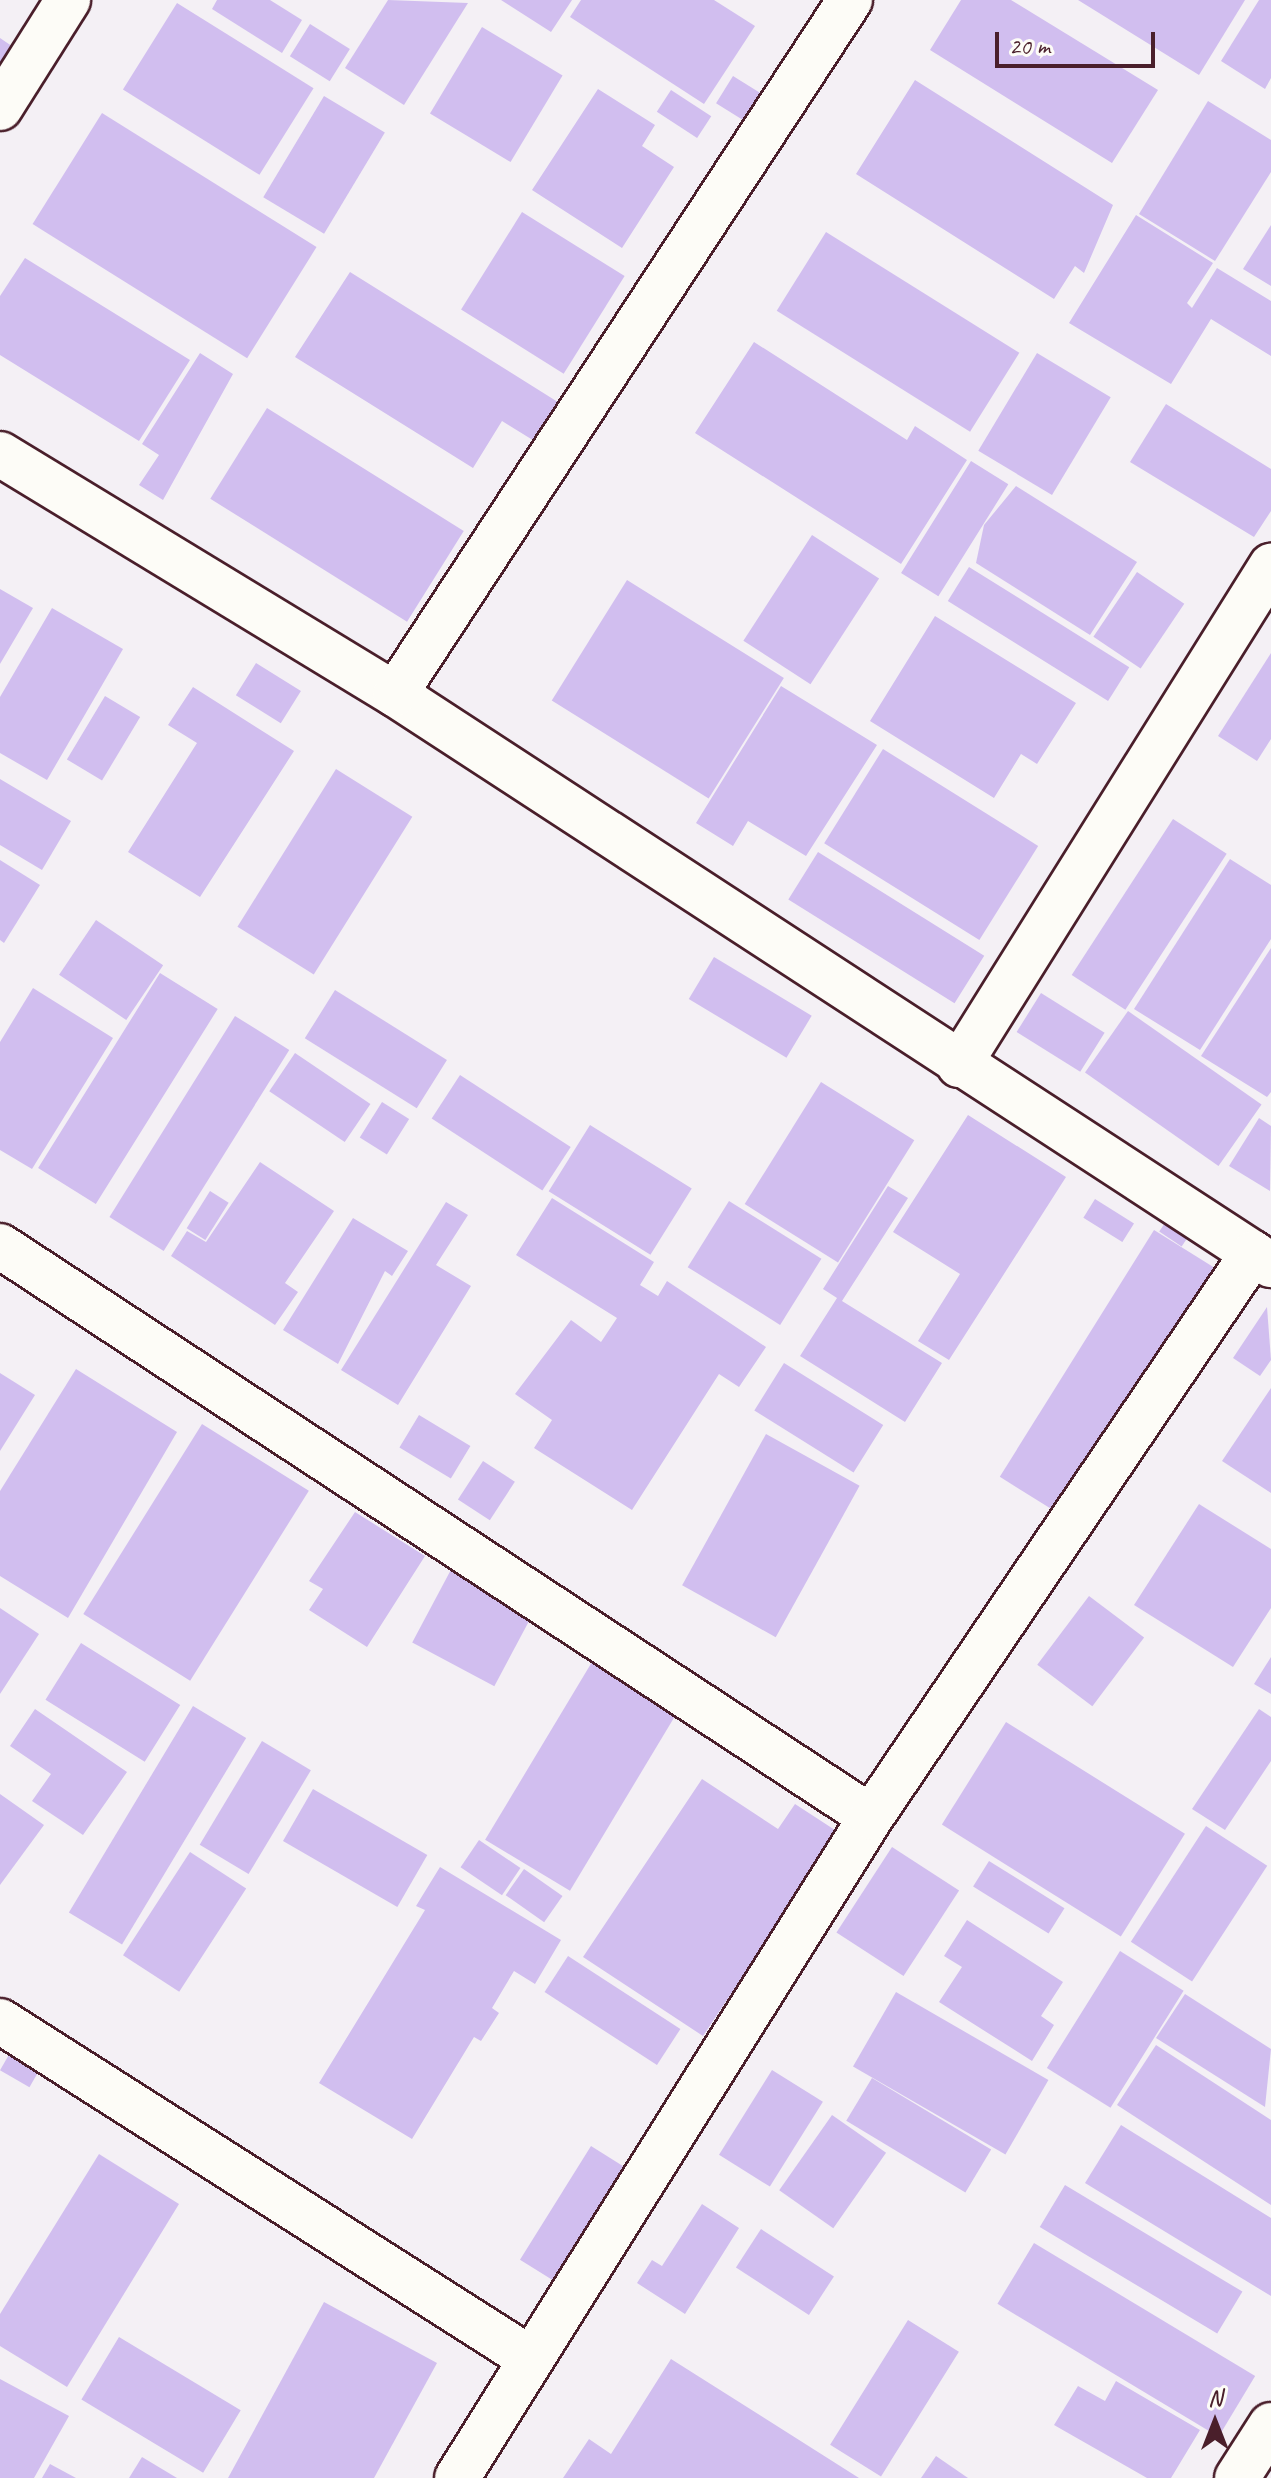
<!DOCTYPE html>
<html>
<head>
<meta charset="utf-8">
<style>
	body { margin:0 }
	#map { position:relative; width:1271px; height:2478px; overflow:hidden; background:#f4f0f5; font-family:Caveat,sans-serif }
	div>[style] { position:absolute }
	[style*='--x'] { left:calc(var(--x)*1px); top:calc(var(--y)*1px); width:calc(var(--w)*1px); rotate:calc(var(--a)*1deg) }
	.building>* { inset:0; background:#d1beef; transform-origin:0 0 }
	.roads { filter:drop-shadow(2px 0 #4a1f2b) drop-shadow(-2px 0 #4a1f2b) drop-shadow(0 2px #4a1f2b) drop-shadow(0 -2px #4a1f2b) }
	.minor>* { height:44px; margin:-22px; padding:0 22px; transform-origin:22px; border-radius:22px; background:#fdfcf7 }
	span { translate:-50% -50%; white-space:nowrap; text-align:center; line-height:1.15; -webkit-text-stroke:7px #fdfcf7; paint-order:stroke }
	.north { position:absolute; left:1175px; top:2382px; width:80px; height:80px; -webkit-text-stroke:6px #fdfcf7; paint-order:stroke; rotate:0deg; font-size:22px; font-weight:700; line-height:32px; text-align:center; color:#4a1f2b }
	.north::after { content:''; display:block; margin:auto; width:28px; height:36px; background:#4a1f2b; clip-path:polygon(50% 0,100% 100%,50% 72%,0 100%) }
	.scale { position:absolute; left:995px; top:32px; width:160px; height:36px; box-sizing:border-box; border:4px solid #4a1f2b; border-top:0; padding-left:10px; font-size:24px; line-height:28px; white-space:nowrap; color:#4a1f2b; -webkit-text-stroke:6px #fdfcf7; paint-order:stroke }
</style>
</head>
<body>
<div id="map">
	<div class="building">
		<div style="clip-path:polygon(217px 0,270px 0,302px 20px,282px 53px,212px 9px)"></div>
		<div style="clip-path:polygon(388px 0,468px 3px,404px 105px,345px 68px)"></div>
		<div style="clip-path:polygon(501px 0,572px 0,551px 32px)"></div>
		<div style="clip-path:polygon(581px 0,714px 0,755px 26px,704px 104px,570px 17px)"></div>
		<div style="clip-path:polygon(961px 0,1011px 0,1158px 90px,1112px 163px,930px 50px)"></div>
		<div style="clip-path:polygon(1078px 0,1245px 0,1199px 75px)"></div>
		<div style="clip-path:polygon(1259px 0,1271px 0,1271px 78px,1265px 89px,1221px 61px)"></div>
		<div style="left:177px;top:3px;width:161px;height:102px;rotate:32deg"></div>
		<div style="left:310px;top:24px;width:47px;height:38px;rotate:32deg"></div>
		<div style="left:482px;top:27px;width:94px;height:101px;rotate:31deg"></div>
		<div style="clip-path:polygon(0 38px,25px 55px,0 71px)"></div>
		<div style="left:733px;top:76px;width:36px;height:32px;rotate:32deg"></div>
		<div style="clip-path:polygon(915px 80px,1113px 205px,1084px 273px,1075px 266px,1054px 299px,856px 174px)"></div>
		<div style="clip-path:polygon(598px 89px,655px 125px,642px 146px,674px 167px,622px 248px,532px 190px)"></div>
		<div style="left:671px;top:90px;width:48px;height:26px;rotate:33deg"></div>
		<div style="left:324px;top:96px;width:71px;height:118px;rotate:31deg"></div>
		<div style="clip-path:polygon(1208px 101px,1271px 140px,1271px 172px,1215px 261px,1139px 214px)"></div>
		<div style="left:102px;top:113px;width:253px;height:131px;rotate:32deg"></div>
		<div style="left:522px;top:212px;width:121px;height:115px;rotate:32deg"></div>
		<div style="clip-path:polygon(1136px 215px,1213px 263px,1187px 303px,1192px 308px,1217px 268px,1271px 301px,1271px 356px,1211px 319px,1171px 384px,1069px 323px)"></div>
		<div style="clip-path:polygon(1271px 225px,1271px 286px,1243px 269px)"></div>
		<div style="left:826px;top:232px;width:228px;height:93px;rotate:32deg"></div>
		<div style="clip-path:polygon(25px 258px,190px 360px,139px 441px,0 355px,0 296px)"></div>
		<div style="clip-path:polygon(350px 272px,561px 404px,536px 442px,502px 421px,473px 468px,295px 357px)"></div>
		<div style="clip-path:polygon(754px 342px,907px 440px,915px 426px,967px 460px,901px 564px,695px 433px)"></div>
		<div style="clip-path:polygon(200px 353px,233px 374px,163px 500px,139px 485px,159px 455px,142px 444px)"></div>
		<div style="left:1037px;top:353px;width:86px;height:114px;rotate:31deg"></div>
		<div style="clip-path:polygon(1166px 404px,1271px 469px,1271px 511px,1254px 537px,1130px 462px)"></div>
		<div style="left:267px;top:408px;width:232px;height:107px;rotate:32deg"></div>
		<div style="left:971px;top:461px;width:44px;height:132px;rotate:32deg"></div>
		<div style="clip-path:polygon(1016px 486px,1137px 562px,1090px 635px,976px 563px,984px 525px)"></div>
		<div style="left:812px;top:535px;width:80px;height:126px;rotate:33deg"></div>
		<div style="left:969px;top:567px;width:189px;height:40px;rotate:32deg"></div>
		<div style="left:1137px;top:572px;width:57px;height:78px;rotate:34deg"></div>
		<div style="left:627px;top:580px;width:185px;height:142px;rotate:32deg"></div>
		<div style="clip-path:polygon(0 589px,33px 608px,0 664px)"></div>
		<div style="clip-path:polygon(52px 608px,123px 649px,47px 780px,0 753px,0 697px)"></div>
		<div style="clip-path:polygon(935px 616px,1076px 703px,1037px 764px,1021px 754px,994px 798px,870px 721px)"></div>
		<div style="clip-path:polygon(1271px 653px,1271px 739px,1257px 761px,1218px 736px)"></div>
		<div style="left:256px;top:663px;width:53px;height:38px;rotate:32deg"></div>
		<div style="clip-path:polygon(781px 686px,877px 745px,806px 856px,748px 821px,733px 846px,696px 823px)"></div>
		<div style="clip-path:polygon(193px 687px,294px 751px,200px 897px,128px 852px,197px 743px,168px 725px)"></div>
		<div style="left:105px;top:696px;width:41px;height:74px;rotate:31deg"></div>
		<div style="left:883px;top:749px;width:183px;height:111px;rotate:32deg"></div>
		<div style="left:336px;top:769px;width:90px;height:186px;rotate:32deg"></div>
		<div style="clip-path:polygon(0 779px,71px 821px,42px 870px,0 845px)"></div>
		<div style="left:1173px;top:819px;width:64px;height:186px;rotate:33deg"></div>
		<div style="left:818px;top:852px;width:196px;height:56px;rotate:32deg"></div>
		<div style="clip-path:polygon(1230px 859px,1271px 885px,1271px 939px,1200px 1050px,1134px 1009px)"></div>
		<div style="clip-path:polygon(0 860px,40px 885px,4px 943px,0 940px)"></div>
		<div style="left:96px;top:920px;width:81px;height:66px;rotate:34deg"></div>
		<div style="clip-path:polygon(1271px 948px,1271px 1092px,1267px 1097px,1201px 1056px)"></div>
		<div style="left:714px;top:957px;width:114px;height:49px;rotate:31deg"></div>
		<div style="left:160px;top:973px;width:68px;height:230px;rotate:32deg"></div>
		<div style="clip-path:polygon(33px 988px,113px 1038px,32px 1169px,0 1150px,0 1042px)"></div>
		<div style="left:335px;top:990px;width:132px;height:57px;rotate:32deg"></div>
		<div style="left:1041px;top:993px;width:75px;height:46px;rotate:32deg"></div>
		<div style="left:1128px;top:1011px;width:163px;height:75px;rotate:35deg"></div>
		<div style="left:235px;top:1016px;width:64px;height:237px;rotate:32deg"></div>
		<div style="left:295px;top:1053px;width:91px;height:46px;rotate:34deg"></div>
		<div style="left:460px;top:1075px;width:132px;height:52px;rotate:33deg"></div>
		<div style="left:821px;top:1082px;width:110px;height:144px;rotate:32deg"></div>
		<div style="left:382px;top:1102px;width:32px;height:42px;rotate:32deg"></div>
		<div style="clip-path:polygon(968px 1115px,1066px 1177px,949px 1360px,918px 1341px,960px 1274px,893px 1232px)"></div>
		<div style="clip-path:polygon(1259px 1118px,1271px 1126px,1270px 1191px,1229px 1166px)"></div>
		<div style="left:590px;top:1125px;width:120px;height:78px;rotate:32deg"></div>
		<div style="clip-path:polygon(260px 1162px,334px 1211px,285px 1283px,298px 1292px,275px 1325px,171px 1256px,187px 1231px,206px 1242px)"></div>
		<div style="clip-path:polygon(888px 1186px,908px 1198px,842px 1301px,942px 1363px,905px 1422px,800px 1356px,837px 1298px,823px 1289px)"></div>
		<div style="left:210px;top:1191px;width:22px;height:44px;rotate:32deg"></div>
		<div style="clip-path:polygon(552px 1198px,654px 1262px,640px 1285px,658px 1296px,667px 1281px,766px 1347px,739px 1387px,719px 1374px,632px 1510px,534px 1448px,552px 1420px,515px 1394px,571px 1320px,601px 1342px,617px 1318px,516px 1255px)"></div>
		<div style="left:1095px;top:1199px;width:46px;height:22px;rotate:32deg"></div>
		<div style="left:729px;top:1201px;width:109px;height:78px;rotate:32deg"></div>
		<div style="clip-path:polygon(446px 1202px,468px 1215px,436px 1265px,471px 1286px,398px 1405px,341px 1370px)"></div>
		<div style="left:1171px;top:1214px;width:27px;height:21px;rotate:34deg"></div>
		<div style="clip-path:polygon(353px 1218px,408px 1251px,392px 1276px,385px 1271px,338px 1364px,283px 1330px)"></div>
		<div style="left:1154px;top:1230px;width:77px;height:291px;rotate:32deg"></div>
		<div style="clip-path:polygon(1267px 1307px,1271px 1360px,1260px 1376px,1233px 1358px)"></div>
		<div style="left:784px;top:1363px;width:117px;height:56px;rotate:32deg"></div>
		<div style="clip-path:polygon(76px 1369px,177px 1432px,68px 1618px,0 1576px,0 1491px)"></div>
		<div style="clip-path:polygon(0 1373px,35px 1395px,0 1451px)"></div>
		<div style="clip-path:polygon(1271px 1388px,1271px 1493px,1222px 1461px)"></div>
		<div style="left:419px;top:1415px;width:60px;height:38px;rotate:31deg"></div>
		<div style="left:202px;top:1424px;width:126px;height:224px;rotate:32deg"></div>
		<div style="left:766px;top:1434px;width:107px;height:173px;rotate:29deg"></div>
		<div style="left:483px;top:1461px;width:38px;height:46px;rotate:33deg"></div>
		<div style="clip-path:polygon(1199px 1504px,1271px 1549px,1271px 1608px,1233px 1667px,1134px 1605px)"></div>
		<div style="clip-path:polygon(355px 1512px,425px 1556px,367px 1647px,309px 1610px,323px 1589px,309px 1581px)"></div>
		<div style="left:454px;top:1564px;width:93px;height:89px;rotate:28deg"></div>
		<div style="left:1089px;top:1596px;width:69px;height:86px;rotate:37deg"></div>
		<div style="clip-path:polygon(0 1608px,39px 1634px,0 1694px)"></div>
		<div style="left:81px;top:1643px;width:117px;height:67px;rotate:32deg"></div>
		<div style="left:601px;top:1647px;width:99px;height:225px;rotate:31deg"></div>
		<div style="clip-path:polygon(1271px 1657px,1271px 1694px,1254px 1684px)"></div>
		<div style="left:193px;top:1706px;width:62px;height:241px;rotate:31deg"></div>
		<div style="clip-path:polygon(35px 1709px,127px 1772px,83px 1835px,32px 1801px,51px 1774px,10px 1746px)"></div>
		<div style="clip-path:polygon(1259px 1709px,1271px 1717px,1271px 1761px,1225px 1830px,1192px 1809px)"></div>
		<div style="left:1006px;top:1722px;width:211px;height:121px;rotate:32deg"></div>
		<div style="left:262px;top:1741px;width:57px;height:121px;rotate:31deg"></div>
		<div style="clip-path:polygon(702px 1779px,778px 1829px,795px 1804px,838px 1832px,703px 2036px,583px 1957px)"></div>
		<div style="left:313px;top:1789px;width:132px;height:60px;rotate:30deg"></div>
		<div style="clip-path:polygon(0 1794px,44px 1825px,0 1885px)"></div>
		<div style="left:1206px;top:1826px;width:73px;height:138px;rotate:33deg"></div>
		<div style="left:479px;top:1840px;width:50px;height:33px;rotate:34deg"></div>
		<div style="left:892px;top:1847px;width:80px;height:102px;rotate:33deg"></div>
		<div style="left:190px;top:1852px;width:67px;height:123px;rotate:33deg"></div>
		<div style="left:989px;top:1861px;width:89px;height:30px;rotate:32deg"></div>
		<div style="clip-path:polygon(440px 1867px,561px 1940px,535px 1984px,514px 1971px,492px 2008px,499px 2013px,481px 2041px,474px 2037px,412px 2139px,319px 2083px,425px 1910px,416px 1906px)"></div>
		<div style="left:524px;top:1869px;width:47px;height:32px;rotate:35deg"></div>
		<div style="clip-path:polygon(967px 1920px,1063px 1982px,1041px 2016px,1054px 2025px,1032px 2061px,939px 2002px,962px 1967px,944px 1956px)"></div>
		<div style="left:1120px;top:1951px;width:75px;height:138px;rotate:32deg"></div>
		<div style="left:568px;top:1956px;width:134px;height:43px;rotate:33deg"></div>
		<div style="left:896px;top:1992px;width:176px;height:86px;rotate:30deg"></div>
		<div style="clip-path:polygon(1185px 1994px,1271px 2049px,1265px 2107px,1156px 2038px)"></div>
		<div style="left:18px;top:2039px;width:34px;height:36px;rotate:30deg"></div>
		<div style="clip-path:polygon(1156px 2045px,1271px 2120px,1271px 2205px,1117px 2105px)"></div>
		<div style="left:772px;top:2070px;width:60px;height:100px;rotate:32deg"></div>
		<div style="left:872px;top:2078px;width:139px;height:50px;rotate:31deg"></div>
		<div style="left:832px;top:2115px;width:66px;height:92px;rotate:35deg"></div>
		<div style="clip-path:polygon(1121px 2125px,1271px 2218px,1271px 2296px,1085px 2183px)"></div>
		<div style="left:591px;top:2146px;width:46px;height:134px;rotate:32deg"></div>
		<div style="clip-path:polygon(99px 2154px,179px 2204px,67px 2387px,0 2346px,0 2314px)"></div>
		<div style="left:1065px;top:2185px;width:207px;height:49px;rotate:31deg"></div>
		<div style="clip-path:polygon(702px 2204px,739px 2228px,685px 2314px,637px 2283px,652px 2260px,662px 2266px)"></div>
		<div style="left:761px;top:2229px;width:87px;height:46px;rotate:33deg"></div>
		<div style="left:1034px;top:2243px;width:258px;height:71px;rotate:31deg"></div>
		<div style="clip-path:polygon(324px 2302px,437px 2363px,374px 2478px,228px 2478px)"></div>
		<div style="left:908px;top:2320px;width:60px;height:147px;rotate:32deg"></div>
		<div style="left:119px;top:2337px;width:142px;height:73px;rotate:31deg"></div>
		<div style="clip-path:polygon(671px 2359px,859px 2478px,563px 2478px,589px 2439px,611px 2454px)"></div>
		<div style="clip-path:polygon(0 2379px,69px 2416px,34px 2478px,0 2478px)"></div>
		<div style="clip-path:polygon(1116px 2381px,1200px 2430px,1171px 2478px,1147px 2478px,1054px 2425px,1078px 2386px,1105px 2401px)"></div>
		<div style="clip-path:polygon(936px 2456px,968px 2478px,921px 2478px)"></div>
		<div style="clip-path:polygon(142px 2457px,177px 2478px,129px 2478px)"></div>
		<div style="clip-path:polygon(50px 2464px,76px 2478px,42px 2478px)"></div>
	</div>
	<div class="roads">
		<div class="minor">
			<div style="--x:0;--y:108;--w:128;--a:-57.8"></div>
			<div style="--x:0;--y:454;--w:462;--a:31.3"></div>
			<div style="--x:395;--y:694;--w:1046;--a:33.1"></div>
			<div style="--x:395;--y:694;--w:830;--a:-56.75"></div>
			<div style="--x:959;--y:1065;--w:589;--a:-57.98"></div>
			<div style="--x:0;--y:1246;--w:1041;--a:33.25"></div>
			<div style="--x:0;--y:2021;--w:629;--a:32.48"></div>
			<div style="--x:457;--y:2478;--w:780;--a:-57.94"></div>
			<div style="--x:871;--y:1817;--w:681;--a:-55.89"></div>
			<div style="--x:1237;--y:2478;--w:63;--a:-57.3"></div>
		</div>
	</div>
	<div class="north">N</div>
	<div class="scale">20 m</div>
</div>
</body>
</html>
